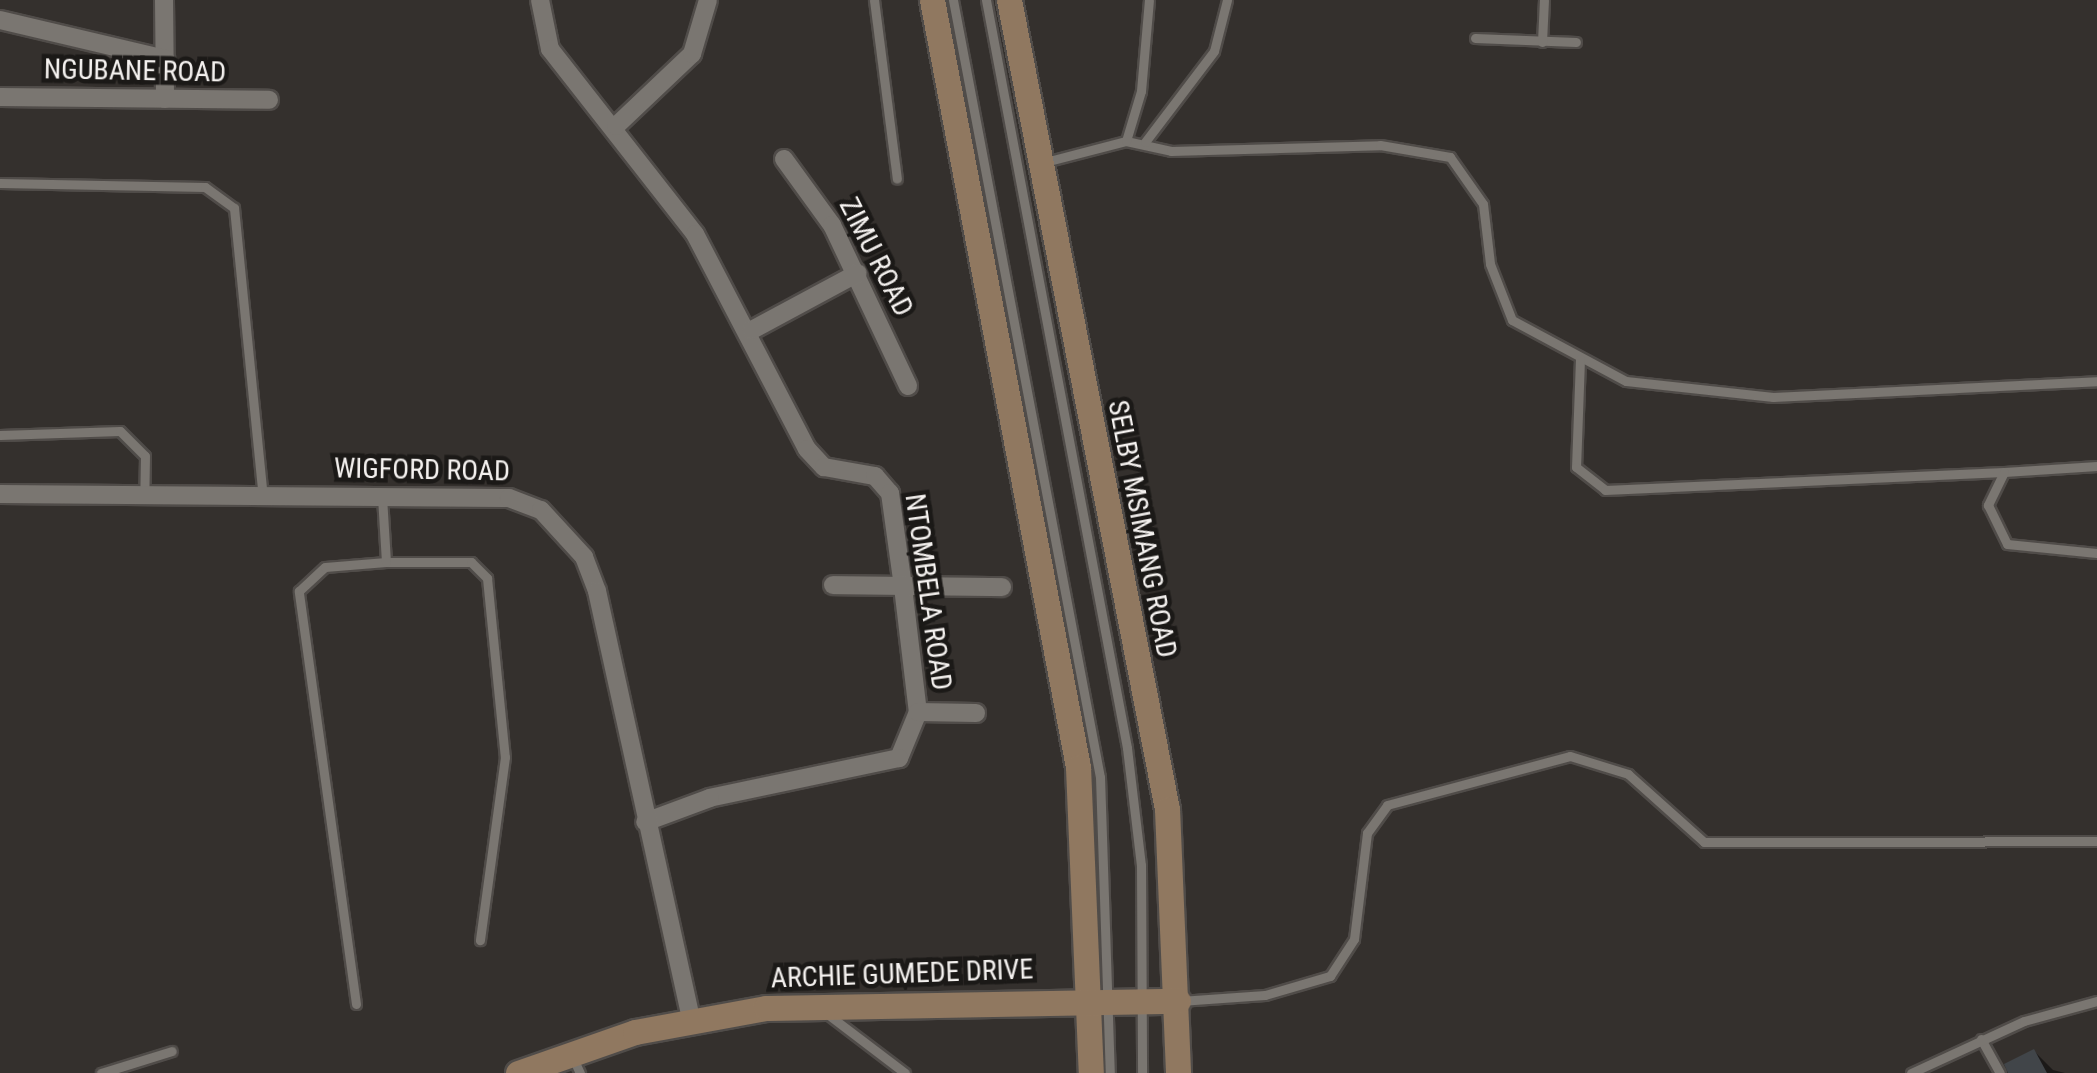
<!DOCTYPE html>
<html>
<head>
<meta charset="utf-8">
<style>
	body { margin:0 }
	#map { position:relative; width:2097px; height:1073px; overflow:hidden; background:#34302d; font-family:"Roboto Condensed",sans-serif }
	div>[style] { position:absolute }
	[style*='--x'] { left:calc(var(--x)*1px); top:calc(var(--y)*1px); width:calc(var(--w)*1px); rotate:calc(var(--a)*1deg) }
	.shadow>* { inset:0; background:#0007 }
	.building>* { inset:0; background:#414549 }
	.roads { filter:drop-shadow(2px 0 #504c49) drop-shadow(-2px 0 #504c49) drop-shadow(0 2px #504c49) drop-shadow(0 -2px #504c49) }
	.lane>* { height:9px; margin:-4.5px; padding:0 4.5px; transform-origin:4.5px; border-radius:4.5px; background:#7a7671 }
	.street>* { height:18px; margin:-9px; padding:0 9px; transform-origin:9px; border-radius:9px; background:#7a7671 }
	.secondary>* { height:25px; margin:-12.5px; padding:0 12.5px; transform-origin:12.5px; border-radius:12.5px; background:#907860 }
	span { translate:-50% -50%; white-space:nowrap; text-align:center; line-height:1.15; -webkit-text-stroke:9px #1b1917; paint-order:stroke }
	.street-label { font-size:28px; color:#f4f1ef }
</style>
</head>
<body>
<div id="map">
	<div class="shadow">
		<div style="clip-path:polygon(2034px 1051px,2053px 1070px,2065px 1073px,2012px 1073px)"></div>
	</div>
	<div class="building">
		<div style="clip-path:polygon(2034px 1049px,2047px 1073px,2008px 1073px,2004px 1064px)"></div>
	</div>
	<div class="roads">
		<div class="lane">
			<div style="--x:874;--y:0;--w:180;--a:82.7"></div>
			<div style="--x:953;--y:0;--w:791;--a:79.29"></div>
			<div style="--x:1100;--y:777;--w:296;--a:88.1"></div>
			<div style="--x:986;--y:0;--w:761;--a:79.32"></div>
			<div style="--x:1127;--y:748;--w:118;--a:83.2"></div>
			<div style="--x:1141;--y:865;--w:208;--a:89.7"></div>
			<div style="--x:1475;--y:38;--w:101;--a:2.3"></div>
			<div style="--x:1542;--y:42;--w:42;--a:-87.3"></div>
			<div style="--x:1126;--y:141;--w:46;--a:12.5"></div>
			<div style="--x:1171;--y:151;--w:209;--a:-1.6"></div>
			<div style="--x:1380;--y:145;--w:71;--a:9.7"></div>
			<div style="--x:1450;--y:157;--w:57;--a:54.9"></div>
			<div style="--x:1483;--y:204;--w:60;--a:83.3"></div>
			<div style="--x:1490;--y:264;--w:60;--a:68.6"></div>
			<div style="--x:1512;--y:320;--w:129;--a:28.2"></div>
			<div style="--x:1626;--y:381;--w:148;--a:6.2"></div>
			<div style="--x:1773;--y:397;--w:324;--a:-2.8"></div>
			<div style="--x:1145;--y:142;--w:114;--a:-52.8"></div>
			<div style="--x:1214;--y:51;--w:53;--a:-75.7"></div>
			<div style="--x:1045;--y:162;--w:84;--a:-14.5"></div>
			<div style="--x:1126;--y:141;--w:52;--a:-73.3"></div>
			<div style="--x:1141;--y:91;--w:91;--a:-85"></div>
			<div style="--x:0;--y:183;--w:205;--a:1.1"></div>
			<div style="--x:205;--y:187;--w:36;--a:36"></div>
			<div style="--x:234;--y:208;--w:289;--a:84.3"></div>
			<div style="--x:1580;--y:359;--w:108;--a:92.1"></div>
			<div style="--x:1576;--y:467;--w:37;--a:38"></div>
			<div style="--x:1605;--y:490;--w:399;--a:-2.6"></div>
			<div style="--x:0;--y:435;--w:120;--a:-1.9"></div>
			<div style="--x:120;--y:431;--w:35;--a:45"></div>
			<div style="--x:145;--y:456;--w:39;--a:91"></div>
			<div style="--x:2097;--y:466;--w:93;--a:176.3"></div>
			<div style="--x:2004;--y:472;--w:37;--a:116"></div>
			<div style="--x:1988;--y:505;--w:43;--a:64"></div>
			<div style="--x:2007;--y:544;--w:90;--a:5.7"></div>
			<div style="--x:386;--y:562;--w:85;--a:0"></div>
			<div style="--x:471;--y:562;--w:23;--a:45"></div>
			<div style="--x:487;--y:578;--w:180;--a:84.3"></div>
			<div style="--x:505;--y:757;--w:185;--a:97.8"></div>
			<div style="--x:1180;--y:1001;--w:85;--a:-4"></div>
			<div style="--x:1265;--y:995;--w:68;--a:-16.3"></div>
			<div style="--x:1330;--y:976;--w:44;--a:-57"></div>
			<div style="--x:1354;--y:939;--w:107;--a:-83"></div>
			<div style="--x:1367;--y:833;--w:34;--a:-54"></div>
			<div style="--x:1387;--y:805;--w:189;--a:-15"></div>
			<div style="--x:1570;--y:756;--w:61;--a:17.2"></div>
			<div style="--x:1628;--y:774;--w:102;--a:41.8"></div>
			<div style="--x:1704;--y:842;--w:393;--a:-0.1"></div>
			<div style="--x:356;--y:1004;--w:417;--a:-97.9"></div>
			<div style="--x:299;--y:591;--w:35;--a:-43"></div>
			<div style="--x:325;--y:567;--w:61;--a:-4.7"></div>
			<div style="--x:386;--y:562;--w:65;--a:-93.5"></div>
			<div style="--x:826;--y:1013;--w:99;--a:37.2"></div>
			<div style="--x:1981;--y:1039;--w:39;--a:61"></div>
			<div style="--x:572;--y:1056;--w:19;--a:65"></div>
			<div style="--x:101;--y:1073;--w:74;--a:-17.2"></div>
			<div style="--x:1911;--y:1073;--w:124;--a:-24.7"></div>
			<div style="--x:2024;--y:1021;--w:76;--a:-15.3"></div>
		</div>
		<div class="street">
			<div style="--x:164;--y:0;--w:99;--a:89.4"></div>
			<div style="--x:540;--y:0;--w:50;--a:78.5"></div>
			<div style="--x:550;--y:49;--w:235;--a:51.9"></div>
			<div style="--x:695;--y:234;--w:242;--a:62.5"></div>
			<div style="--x:807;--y:449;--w:25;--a:47"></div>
			<div style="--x:824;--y:467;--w:52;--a:10"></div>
			<div style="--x:875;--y:476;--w:23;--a:49"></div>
			<div style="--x:890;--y:493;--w:95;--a:82.1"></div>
			<div style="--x:903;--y:587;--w:126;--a:83.2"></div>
			<div style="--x:918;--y:712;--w:50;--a:112.4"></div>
			<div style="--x:899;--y:758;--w:193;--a:168.1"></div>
			<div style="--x:710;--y:798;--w:69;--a:159.7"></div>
			<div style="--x:0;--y:20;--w:170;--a:13.3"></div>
			<div style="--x:0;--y:97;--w:269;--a:0.6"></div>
			<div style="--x:616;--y:126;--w:105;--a:-43.5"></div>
			<div style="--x:692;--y:54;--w:56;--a:-73.5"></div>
			<div style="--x:784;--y:159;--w:82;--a:54"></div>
			<div style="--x:832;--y:225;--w:178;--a:64.7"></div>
			<div style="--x:752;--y:330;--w:120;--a:-28.3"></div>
			<div style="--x:0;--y:494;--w:509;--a:0.45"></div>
			<div style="--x:509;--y:498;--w:34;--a:21"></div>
			<div style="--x:541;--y:510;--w:64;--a:47.5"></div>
			<div style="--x:584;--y:557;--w:36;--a:69"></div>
			<div style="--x:597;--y:591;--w:437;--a:77.6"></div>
			<div style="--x:833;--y:585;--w:169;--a:0.7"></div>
			<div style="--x:918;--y:712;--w:58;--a:1"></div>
		</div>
		<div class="secondary">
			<div style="--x:932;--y:0;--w:781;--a:79.22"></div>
			<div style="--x:1078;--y:767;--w:306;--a:87.6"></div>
			<div style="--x:1009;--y:0;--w:824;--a:78.95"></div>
			<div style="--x:1167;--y:809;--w:264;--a:87.6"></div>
			<div style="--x:518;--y:1073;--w:124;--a:-19.3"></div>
			<div style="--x:635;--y:1032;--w:133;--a:-10.4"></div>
			<div style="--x:766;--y:1008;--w:412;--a:-1"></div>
		</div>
	</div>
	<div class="street-label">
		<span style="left:135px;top:71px;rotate:1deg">NGUBANE ROAD</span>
		<span style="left:876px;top:257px;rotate:63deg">ZIMU ROAD</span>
		<span style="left:422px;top:470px;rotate:1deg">WIGFORD ROAD</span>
		<span style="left:1142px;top:529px;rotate:79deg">SELBY MSIMANG ROAD</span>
		<span style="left:928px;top:592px;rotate:82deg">NTOMBELA ROAD</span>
		<span style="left:902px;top:974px;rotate:-2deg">ARCHIE GUMEDE DRIVE</span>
	</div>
</div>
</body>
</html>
